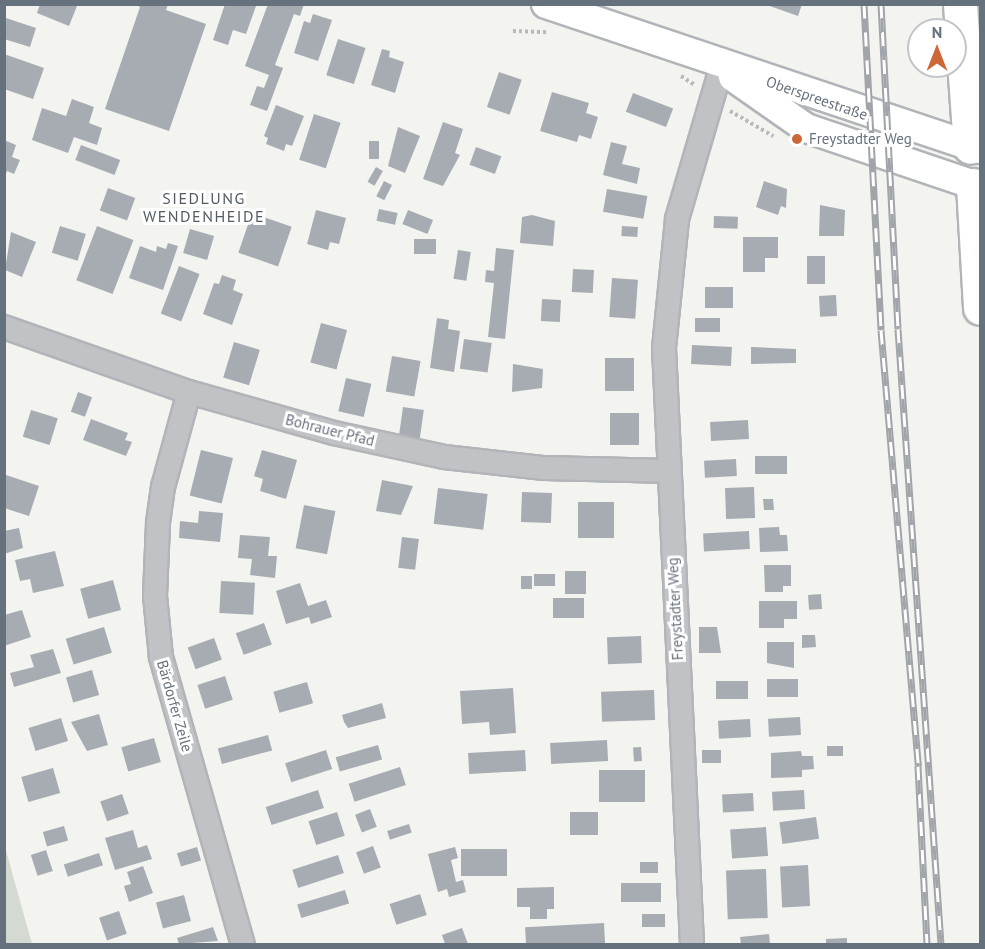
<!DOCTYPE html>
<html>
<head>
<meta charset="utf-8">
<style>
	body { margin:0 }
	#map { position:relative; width:985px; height:949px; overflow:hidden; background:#f3f4f0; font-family:"PT Sans",sans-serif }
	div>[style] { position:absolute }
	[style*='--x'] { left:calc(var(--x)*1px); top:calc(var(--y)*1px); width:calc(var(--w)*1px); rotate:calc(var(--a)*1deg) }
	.green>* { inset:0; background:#d4dad2 }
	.building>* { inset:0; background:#a6acb2; transform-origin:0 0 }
	.path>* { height:4px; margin-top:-2px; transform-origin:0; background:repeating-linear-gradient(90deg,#b7b9bc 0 3px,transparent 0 6px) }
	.roads { filter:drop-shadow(2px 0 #b1b4b8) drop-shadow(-2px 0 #b1b4b8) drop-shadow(0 2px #b1b4b8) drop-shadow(0 -2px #b1b4b8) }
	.minor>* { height:22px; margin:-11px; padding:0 11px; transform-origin:11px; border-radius:11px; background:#c0c2c5 }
	.major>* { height:28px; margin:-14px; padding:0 14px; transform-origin:14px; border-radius:14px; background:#fff }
	.highway>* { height:33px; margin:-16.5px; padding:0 16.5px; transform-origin:16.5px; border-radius:16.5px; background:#fff }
	.rail>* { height:7px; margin-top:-3.5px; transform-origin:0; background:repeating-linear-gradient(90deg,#fff 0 14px,#a1a5aa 0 28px); box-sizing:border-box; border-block:2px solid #a1a5aa }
	.dots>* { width:16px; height:16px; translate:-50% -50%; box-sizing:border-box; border:3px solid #fff; border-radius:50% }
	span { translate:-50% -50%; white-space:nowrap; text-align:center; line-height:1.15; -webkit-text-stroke:6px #fff; paint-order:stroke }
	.street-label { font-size:15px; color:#66717e }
	.poi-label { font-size:15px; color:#66717e }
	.left { translate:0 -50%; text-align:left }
	.neighbourhood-label { font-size:16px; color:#535b64; letter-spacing:1.5px }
	.frame { position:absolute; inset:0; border:6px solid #66717e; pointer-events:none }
	.north { position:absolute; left:907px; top:18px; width:60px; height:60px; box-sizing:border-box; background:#fff; border:2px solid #c2c6cb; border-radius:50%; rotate:0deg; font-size:16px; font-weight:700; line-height:24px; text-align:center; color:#66717e }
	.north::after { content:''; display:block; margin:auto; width:21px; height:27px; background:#cc6838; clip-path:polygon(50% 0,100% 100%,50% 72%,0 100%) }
</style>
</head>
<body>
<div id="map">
	<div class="green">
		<div style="clip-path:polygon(4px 847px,5px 847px,32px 944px,5px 944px)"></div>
	</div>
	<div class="building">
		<div style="clip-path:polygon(40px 4px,72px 4px,77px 6px,69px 26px,37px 13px)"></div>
		<div style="clip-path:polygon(135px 4px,168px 4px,166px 10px,206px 24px,169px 131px,105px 109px,140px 7px)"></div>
		<div style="clip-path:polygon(225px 4px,256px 6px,246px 34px,233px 30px,228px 45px,213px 40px)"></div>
		<div style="clip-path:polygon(268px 4px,304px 4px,300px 16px,294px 14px,275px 65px,283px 68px,267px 111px,250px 105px,257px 86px,264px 88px,269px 75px,245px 66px)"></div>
		<div style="clip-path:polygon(764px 4px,802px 4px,798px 16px)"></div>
		<div style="clip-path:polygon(313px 14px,332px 20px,318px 61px,294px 53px,304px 21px,310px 23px)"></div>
		<div style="clip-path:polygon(6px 18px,36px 28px,30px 47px,4px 39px)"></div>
		<div style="left:338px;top:39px;width:29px;height:38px;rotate:18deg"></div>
		<div style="clip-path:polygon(382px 49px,390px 51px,389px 57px,404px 62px,395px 93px,371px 85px)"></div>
		<div style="clip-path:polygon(4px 54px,44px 68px,33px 99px,4px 89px)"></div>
		<div style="left:499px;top:72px;width:24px;height:37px;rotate:19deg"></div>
		<div style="clip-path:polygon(552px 92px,589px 103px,586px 113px,598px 117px,591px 139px,579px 135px,577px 142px,540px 131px)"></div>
		<div style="left:633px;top:93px;width:43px;height:20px;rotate:21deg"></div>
		<div style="clip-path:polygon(72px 99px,94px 107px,89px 123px,102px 128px,97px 145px,74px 137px,68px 153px,32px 140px,42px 108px,66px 116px)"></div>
		<div style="clip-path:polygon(276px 105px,304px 116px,292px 146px,286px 144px,284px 151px,266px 144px,268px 138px,264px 136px)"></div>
		<div style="left:314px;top:114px;width:28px;height:48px;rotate:18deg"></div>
		<div style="clip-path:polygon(443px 122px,463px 129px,455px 153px,460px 155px,443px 186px,423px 179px)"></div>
		<div style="clip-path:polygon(398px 127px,420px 136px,405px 173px,388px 166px)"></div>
		<div style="clip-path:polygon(4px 140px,16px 145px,12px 157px,20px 160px,14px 174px,7px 171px,5px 176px)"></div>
		<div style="left:369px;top:141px;width:10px;height:18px"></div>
		<div style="clip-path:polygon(611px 142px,627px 146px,622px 164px,640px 168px,637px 184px,603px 175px)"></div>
		<div style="left:81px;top:145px;width:42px;height:16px;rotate:21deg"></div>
		<div style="left:476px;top:147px;width:27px;height:19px;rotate:20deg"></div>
		<div style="left:376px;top:167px;width:8px;height:17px;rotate:30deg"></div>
		<div style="left:384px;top:181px;width:9px;height:17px;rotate:27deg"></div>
		<div style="clip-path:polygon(764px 181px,787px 189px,786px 208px,781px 206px,778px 215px,756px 207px)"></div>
		<div style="left:108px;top:188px;width:29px;height:24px;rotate:20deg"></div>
		<div style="left:607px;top:189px;width:41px;height:23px;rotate:10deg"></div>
		<div style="clip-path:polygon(820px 205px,845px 210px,844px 236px,819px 236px)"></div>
		<div style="left:379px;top:209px;width:19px;height:12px;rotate:12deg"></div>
		<div style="clip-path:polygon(316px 210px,346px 218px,339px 244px,330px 242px,328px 250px,307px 244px)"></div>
		<div style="left:408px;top:210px;width:27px;height:15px;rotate:22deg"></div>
		<div style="left:252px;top:213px;width:42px;height:42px;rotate:19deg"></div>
		<div style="clip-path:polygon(532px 215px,555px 221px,553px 246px,520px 243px,522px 217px)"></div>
		<div style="left:714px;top:216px;width:24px;height:12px;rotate:2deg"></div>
		<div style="left:60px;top:226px;width:27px;height:28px;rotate:17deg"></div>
		<div style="left:97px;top:226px;width:39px;height:58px;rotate:21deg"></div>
		<div style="left:622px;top:226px;width:16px;height:10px;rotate:4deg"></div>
		<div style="left:190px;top:229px;width:25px;height:25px;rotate:16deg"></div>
		<div style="clip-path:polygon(11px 232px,36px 242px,22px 277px,5px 270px)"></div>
		<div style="clip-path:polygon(743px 237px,778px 237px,778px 258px,765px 258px,765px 272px,743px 272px)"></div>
		<div style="left:414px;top:239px;width:22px;height:15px"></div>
		<div style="clip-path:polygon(168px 243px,178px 246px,163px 290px,129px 278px,140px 246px,156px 252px,157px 246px,166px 249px)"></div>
		<div style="clip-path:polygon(496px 248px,514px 250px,505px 339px,488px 337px,494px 283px,485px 282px,486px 270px,494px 271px)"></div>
		<div style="left:458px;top:250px;width:13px;height:29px;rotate:9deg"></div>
		<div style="left:807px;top:256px;width:18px;height:28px"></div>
		<div style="left:179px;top:266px;width:22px;height:51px;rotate:21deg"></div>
		<div style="left:573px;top:269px;width:21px;height:23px;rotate:3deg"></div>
		<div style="clip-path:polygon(222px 275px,236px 280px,233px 290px,243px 294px,232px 325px,203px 314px,214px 283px,219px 284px)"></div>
		<div style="left:612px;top:278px;width:26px;height:39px;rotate:4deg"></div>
		<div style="left:705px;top:287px;width:28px;height:21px"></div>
		<div style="left:836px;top:295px;width:21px;height:17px;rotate:87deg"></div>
		<div style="left:542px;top:299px;width:19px;height:22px;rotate:3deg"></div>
		<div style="clip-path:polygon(437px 318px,449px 320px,448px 329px,460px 331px,454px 372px,430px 368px)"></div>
		<div style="left:695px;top:318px;width:25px;height:14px"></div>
		<div style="left:321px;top:323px;width:27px;height:41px;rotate:15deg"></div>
		<div style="left:464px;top:339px;width:28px;height:30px;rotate:8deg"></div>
		<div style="left:234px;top:342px;width:27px;height:37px;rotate:17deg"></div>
		<div style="left:692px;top:345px;width:40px;height:19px;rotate:3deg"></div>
		<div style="clip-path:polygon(751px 347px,796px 349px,796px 363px,751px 364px)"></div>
		<div style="left:392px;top:356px;width:29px;height:36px;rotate:10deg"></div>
		<div style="left:605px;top:358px;width:29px;height:33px"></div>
		<div style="clip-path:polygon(513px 364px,543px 369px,542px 388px,512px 392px)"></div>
		<div style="left:346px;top:378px;width:26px;height:34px;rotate:13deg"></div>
		<div style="left:78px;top:392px;width:15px;height:21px;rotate:20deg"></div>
		<div style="left:403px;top:407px;width:21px;height:29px;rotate:8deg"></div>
		<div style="left:31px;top:410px;width:28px;height:28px;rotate:17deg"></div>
		<div style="left:610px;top:413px;width:29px;height:32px"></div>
		<div style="clip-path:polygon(91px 419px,128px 433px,125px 440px,132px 442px,126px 456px,83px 440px)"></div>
		<div style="left:748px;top:420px;width:19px;height:38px;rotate:87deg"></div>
		<div style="left:201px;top:450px;width:33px;height:47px;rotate:14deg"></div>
		<div style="clip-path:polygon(262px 450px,297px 460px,286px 499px,260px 491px,263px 479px,254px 476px)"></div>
		<div style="left:787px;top:456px;width:18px;height:32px;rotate:90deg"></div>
		<div style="left:736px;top:459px;width:17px;height:32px;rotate:87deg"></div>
		<div style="clip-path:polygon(6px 475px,39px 486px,29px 516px,4px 508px)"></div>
		<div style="clip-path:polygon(382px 480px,413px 486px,401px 515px,376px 511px)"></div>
		<div style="left:754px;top:487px;width:31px;height:29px;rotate:88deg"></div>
		<div style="left:438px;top:488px;width:50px;height:36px;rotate:7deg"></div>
		<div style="left:522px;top:492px;width:30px;height:30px;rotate:2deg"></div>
		<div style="clip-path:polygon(763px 499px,773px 499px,774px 510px,764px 510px)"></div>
		<div style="left:578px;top:502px;width:36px;height:36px"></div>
		<div style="left:304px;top:505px;width:32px;height:44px;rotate:11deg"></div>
		<div style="clip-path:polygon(199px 511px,223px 513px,220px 542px,179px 538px,180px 521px,198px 523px)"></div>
		<div style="clip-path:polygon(779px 527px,780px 535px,787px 535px,788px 551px,760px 552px,759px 528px)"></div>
		<div style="clip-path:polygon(19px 528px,23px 548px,4px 554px,4px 531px)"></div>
		<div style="left:749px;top:531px;width:18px;height:46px;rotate:87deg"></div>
		<div style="clip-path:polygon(240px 535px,270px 537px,268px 556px,277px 556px,275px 578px,250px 575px,252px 559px,238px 558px)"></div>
		<div style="left:402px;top:537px;width:17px;height:31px;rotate:7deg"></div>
		<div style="clip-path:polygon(55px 551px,64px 586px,33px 593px,30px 579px,20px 581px,15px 560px)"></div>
		<div style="clip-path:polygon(764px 565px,791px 565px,791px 586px,783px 586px,783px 592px,765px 592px)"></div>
		<div style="left:565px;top:571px;width:21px;height:23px"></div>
		<div style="left:534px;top:574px;width:21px;height:12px"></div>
		<div style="left:521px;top:576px;width:11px;height:13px"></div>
		<div style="left:113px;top:580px;width:31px;height:34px;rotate:75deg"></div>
		<div style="left:221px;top:581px;width:34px;height:32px;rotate:3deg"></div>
		<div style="clip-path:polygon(300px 583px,308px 606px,326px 600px,332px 617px,311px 624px,309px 617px,286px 624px,276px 591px)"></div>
		<div style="left:821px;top:594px;width:15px;height:13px;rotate:86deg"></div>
		<div style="left:553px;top:598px;width:31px;height:20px"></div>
		<div style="clip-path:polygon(759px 601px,797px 601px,797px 619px,784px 619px,784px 628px,759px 628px)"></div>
		<div style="clip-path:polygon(22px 610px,31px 637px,4px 646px,4px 615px)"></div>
		<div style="left:264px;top:623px;width:23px;height:30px;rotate:70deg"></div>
		<div style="left:104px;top:627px;width:27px;height:40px;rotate:73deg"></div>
		<div style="clip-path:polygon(699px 627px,717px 627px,721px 653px,699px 653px)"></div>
		<div style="clip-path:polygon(802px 635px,815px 635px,816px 647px,802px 648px)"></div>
		<div style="left:641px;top:636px;width:27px;height:34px;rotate:88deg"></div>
		<div style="left:214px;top:638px;width:23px;height:28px;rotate:70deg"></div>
		<div style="clip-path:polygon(767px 642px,794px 642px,794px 668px,767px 663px)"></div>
		<div style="clip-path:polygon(53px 649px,61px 673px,14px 687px,10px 673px,34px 667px,30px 655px)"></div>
		<div style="left:92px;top:670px;width:26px;height:27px;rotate:74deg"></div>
		<div style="left:225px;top:676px;width:25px;height:29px;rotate:72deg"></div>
		<div style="left:798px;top:679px;width:18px;height:31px;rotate:90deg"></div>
		<div style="left:748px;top:681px;width:18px;height:32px;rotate:90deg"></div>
		<div style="left:307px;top:682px;width:22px;height:35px;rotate:74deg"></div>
		<div style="clip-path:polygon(513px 688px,516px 733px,490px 735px,489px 722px,462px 724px,460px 691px)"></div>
		<div style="left:654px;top:690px;width:30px;height:53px;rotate:88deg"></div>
		<div style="clip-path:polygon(382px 703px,386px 718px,348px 728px,344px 722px,342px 715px)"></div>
		<div style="clip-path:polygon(99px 714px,108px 745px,87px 751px,71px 722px)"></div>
		<div style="left:800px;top:717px;width:18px;height:32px;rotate:87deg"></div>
		<div style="left:61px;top:718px;width:24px;height:34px;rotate:73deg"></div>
		<div style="left:750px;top:719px;width:18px;height:32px;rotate:87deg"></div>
		<div style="left:268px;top:735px;width:16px;height:52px;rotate:75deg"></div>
		<div style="left:154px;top:738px;width:25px;height:34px;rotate:74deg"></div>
		<div style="left:607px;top:740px;width:21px;height:57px;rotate:87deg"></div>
		<div style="left:378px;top:745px;width:15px;height:44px;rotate:74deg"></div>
		<div style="left:827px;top:746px;width:16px;height:10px"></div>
		<div style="left:641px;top:747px;width:14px;height:8px;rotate:86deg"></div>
		<div style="left:326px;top:750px;width:20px;height:43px;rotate:72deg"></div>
		<div style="left:525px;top:750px;width:21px;height:57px;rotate:87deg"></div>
		<div style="left:721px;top:750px;width:13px;height:19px;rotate:90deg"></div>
		<div style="clip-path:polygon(801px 751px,802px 756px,813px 756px,814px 769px,802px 770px,802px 777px,771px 778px,771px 753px)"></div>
		<div style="left:400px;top:767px;width:19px;height:54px;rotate:72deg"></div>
		<div style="left:53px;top:768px;width:26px;height:33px;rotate:74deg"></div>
		<div style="left:645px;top:770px;width:32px;height:46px;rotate:90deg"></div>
		<div style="left:318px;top:790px;width:19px;height:55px;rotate:72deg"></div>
		<div style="left:804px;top:790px;width:19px;height:32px;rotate:87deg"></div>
		<div style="left:753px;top:793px;width:18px;height:31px;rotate:87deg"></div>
		<div style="left:122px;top:794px;width:21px;height:23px;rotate:71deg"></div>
		<div style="left:370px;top:809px;width:19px;height:16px;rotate:69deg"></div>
		<div style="left:337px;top:812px;width:25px;height:30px;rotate:72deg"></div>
		<div style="left:570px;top:812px;width:28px;height:23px"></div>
		<div style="left:816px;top:817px;width:22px;height:37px;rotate:82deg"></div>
		<div style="left:409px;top:824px;width:9px;height:23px;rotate:72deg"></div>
		<div style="left:64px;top:826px;width:15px;height:22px;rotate:74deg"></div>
		<div style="left:766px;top:827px;width:29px;height:36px;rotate:86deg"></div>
		<div style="clip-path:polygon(133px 830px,138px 848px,147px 845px,152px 859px,115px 870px,105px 838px)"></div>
		<div style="left:373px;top:846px;width:23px;height:18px;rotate:70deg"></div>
		<div style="left:197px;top:847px;width:14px;height:21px;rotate:73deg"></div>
		<div style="clip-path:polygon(455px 847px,458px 858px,451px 860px,456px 882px,463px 880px,466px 892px,449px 897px,447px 889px,438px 892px,428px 854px)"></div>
		<div style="left:461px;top:849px;width:46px;height:27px"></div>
		<div style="left:46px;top:850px;width:22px;height:16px;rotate:72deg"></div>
		<div style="left:99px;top:853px;width:13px;height:37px;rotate:72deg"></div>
		<div style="left:338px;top:855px;width:19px;height:48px;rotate:72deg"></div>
		<div style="left:640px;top:862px;width:18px;height:11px"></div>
		<div style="left:808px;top:865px;width:41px;height:28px;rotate:87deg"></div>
		<div style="clip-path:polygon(143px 866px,153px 893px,129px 902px,124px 886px,131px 884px,127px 872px)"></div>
		<div style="left:766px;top:869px;width:49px;height:40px;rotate:88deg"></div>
		<div style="left:621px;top:883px;width:40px;height:19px"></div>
		<div style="clip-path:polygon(554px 887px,554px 909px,547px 909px,547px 919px,530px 919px,530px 907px,517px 907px,517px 888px)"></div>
		<div style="left:345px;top:890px;width:14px;height:50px;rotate:73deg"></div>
		<div style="left:420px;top:894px;width:22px;height:32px;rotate:72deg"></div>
		<div style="left:184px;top:895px;width:27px;height:29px;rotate:75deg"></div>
		<div style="left:119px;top:911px;width:24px;height:21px;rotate:71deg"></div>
		<div style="left:642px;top:914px;width:23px;height:13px"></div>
		<div style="left:604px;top:923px;width:21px;height:79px;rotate:87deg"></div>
		<div style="clip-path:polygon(213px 927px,218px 941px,179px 944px,177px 938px)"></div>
		<div style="clip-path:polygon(462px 928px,468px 944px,445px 944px,442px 935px)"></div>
		<div style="left:769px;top:934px;width:10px;height:29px;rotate:84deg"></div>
		<div style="clip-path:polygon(847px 938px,847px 944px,826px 944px,826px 939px)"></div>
	</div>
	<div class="path">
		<div style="--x:513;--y:31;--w:36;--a:2"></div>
		<div style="--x:681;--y:76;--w:17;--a:33"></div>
		<div style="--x:730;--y:111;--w:50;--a:30.2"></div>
	</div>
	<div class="roads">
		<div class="minor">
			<div style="--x:4;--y:327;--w:196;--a:19.4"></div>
			<div style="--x:189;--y:392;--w:151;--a:15.8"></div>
			<div style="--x:334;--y:433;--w:113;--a:12.3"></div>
			<div style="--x:444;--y:457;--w:101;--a:6.3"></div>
			<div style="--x:544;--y:468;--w:123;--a:1.4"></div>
			<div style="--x:189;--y:392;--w:98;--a:105.3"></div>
			<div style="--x:163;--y:487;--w:37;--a:98"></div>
			<div style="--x:158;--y:524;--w:72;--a:92.4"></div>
			<div style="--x:155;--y:596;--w:61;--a:84.4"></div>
			<div style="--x:161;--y:657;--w:298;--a:74.1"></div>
			<div style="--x:692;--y:944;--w:597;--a:-92.69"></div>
			<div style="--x:664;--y:348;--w:130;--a:-84.2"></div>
			<div style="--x:677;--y:219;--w:160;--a:-73.7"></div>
		</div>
		<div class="major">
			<div style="--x:546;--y:4;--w:458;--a:18.5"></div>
			<div style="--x:733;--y:77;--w:89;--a:34.9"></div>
			<div style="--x:806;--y:128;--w:184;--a:18.7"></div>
		</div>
		<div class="highway">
			<div style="--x:960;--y:4;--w:143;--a:86"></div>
			<div style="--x:973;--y:185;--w:123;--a:86.7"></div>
		</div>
	</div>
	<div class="rail">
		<div style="--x:864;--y:4;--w:326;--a:87"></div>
		<div style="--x:881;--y:330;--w:438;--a:85.1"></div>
		<div style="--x:918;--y:766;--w:178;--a:87.1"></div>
		<div style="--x:881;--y:4;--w:325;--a:87"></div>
		<div style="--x:898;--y:329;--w:617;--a:86"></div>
	</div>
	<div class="dots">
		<div style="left:797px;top:139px;background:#cc6838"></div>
	</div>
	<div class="street-label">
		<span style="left:817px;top:98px;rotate:19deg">Oberspreestraße</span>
		<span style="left:330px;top:430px;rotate:14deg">Bohrauer Pfad</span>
		<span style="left:675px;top:609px;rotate:-93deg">Freystadter Weg</span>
		<span style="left:175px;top:706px;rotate:74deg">Bärdorfer Zeile</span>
	</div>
	<div class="poi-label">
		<span class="left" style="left:809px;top:139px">Freystadter Weg</span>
	</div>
	<div class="neighbourhood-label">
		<span style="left:204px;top:207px">SIEDLUNG<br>WENDENHEIDE</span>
	</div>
	<div class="frame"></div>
	<div class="north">N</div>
</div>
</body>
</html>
